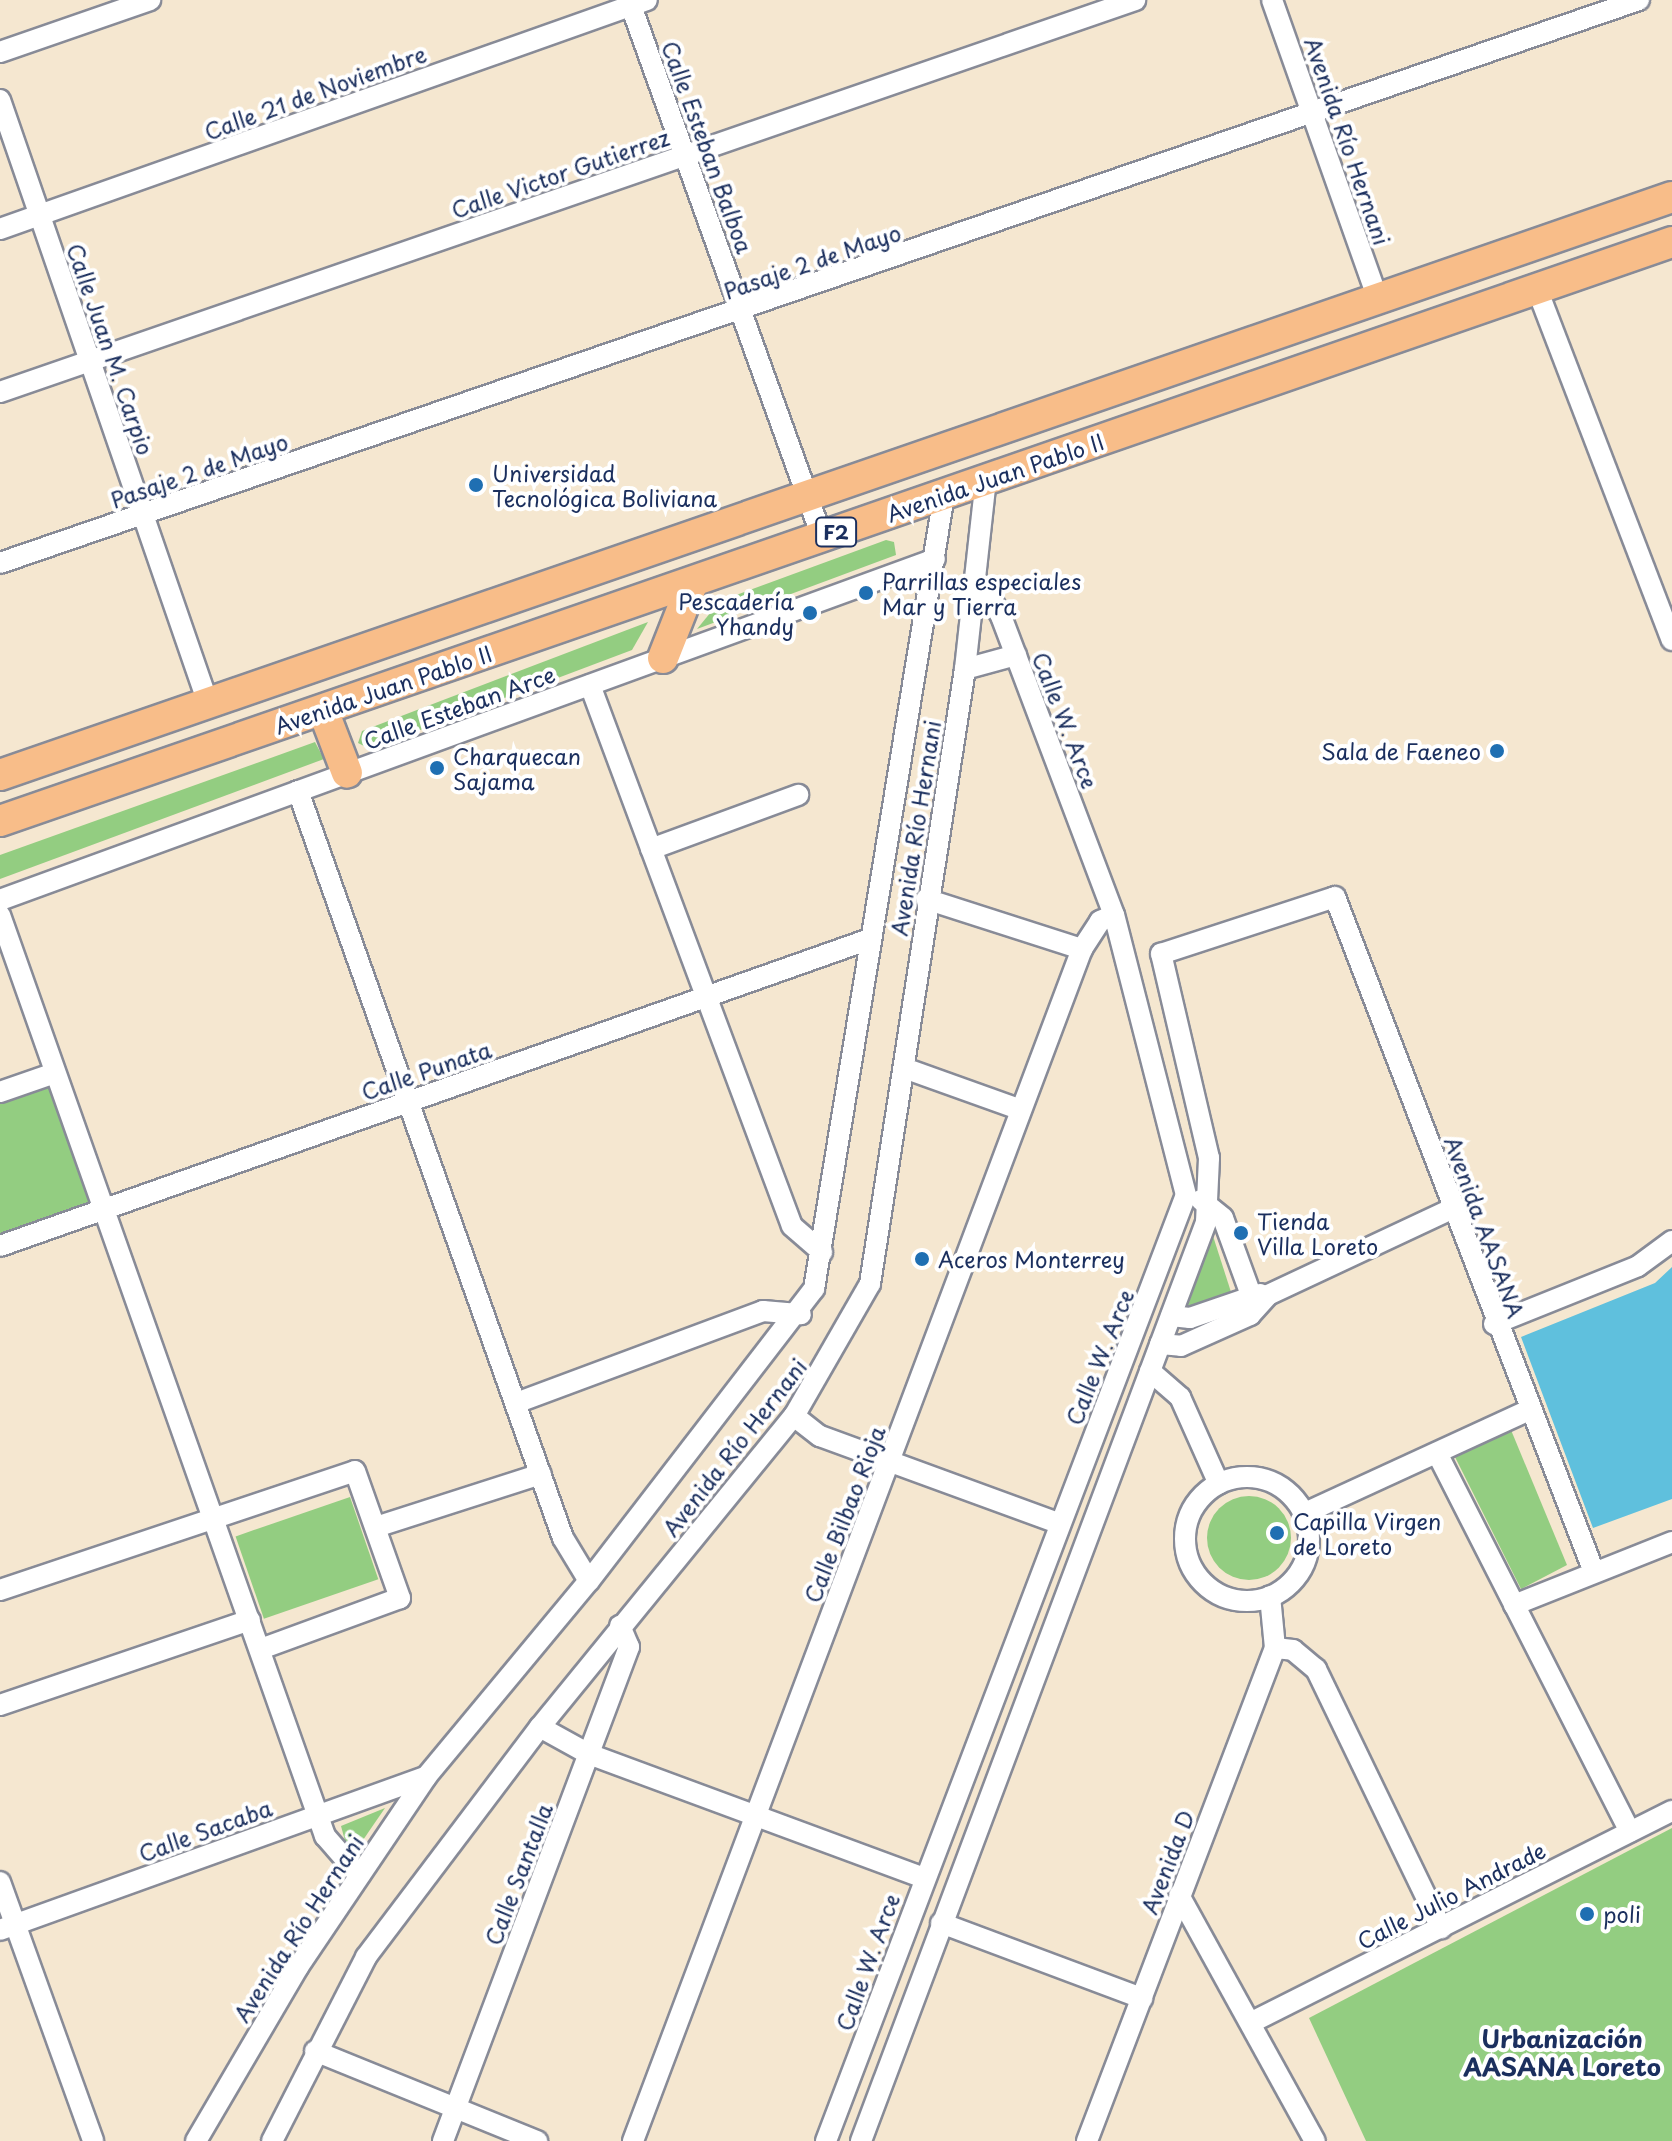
<!DOCTYPE html>
<html>
<head>
<meta charset="utf-8">
<style>
	body { margin:0 }
	#map { position:relative; width:1672px; height:2141px; overflow:hidden; background:#f5e7d0; font-family:"Playpen Sans",sans-serif }
	div>[style] { position:absolute }
	[style*='--x'] { left:calc(var(--x)*1px); top:calc(var(--y)*1px); width:calc(var(--w)*1px); rotate:calc(var(--a)*1deg) }
	.green>* { inset:0; background:#93cd81; transform-origin:0 0 }
	.round { border-radius:50% }
	.water>* { inset:0; background:#5fc0dd }
	.roads { filter:drop-shadow(2px 0 #888b97) drop-shadow(-2px 0 #888b97) drop-shadow(0 2px #888b97) drop-shadow(0 -2px #888b97) }
	.minor>* { height:20px; margin:-10px; padding:0 10px; transform-origin:10px; border-radius:10px; background:#fff }
	.minor>.ring { margin:-10px; padding:0; box-sizing:content-box; background:none; border:20px solid #fff; border-radius:50% }
	.highway>* { height:30px; margin:-15px; padding:0 15px; transform-origin:15px; border-radius:15px; background:#f8bd89 }
	.dots>* { width:22px; height:22px; translate:-50% -50%; box-sizing:border-box; border:4px solid #fff; border-radius:50% }
	span { translate:-50% -50%; white-space:nowrap; text-align:center; line-height:1.15; -webkit-text-stroke:8px #fff; paint-order:stroke }
	.shield-label span { padding:2px 6px; background:#fff; border:2px solid; border-radius:6px; -webkit-text-stroke-width:0 }
	.shield-label { font-size:20px; color:#1b2f5e; font-weight:700 }
	.street-label { font-size:22px; color:#1b2f5e }
	.poi-label { font-size:22px; color:#1b2f5e }
	.left { translate:0 -50%; text-align:left }
	.right { translate:-100% -50%; text-align:right }
	.neighbourhood-label { font-size:24px; color:#1b2f5e; font-weight:700 }
</style>
</head>
<body>
<div id="map">
	<div class="green">
		<div style="clip-path:polygon(886px 540px,894px 542px,896px 555px,697px 629px,720px 601px)"></div>
		<div style="clip-path:polygon(648px 622px,632px 650px,370px 749px,358px 743px,362px 731px)"></div>
		<div style="clip-path:polygon(315px 742px,324px 759px,0 879px,0 855px)"></div>
		<div style="clip-path:polygon(51px 1084px,96px 1209px,0 1243px,0 1102px)"></div>
		<div style="clip-path:polygon(1213px 1236px,1231px 1292px,1185px 1313px)"></div>
		<div style="clip-path:polygon(1511px 1430px,1567px 1565px,1521px 1589px,1455px 1457px)"></div>
		<div class="round" style="left:1207px;top:1496px;width:84px;height:84px"></div>
		<div style="left:350px;top:1497px;width:87px;height:121px;rotate:71deg"></div>
		<div style="clip-path:polygon(385px 1808px,350px 1859px,341px 1826px)"></div>
		<div style="clip-path:polygon(1672px 1828px,1672px 2141px,1366px 2141px,1309px 2018px)"></div>
	</div>
	<div class="water">
		<div style="clip-path:polygon(1672px 1267px,1672px 1499px,1593px 1528px,1521px 1337px,1655px 1283px)"></div>
	</div>
	<div class="roads">
		<div class="minor">
			<div style="--x:629;--y:0;--w:571;--a:70.23"></div>
			<div style="--x:1272;--y:0;--w:317;--a:70.5"></div>
			<div style="--x:0;--y:52;--w:159;--a:-19.1"></div>
			<div style="--x:0;--y:100;--w:638;--a:70.97"></div>
			<div style="--x:0;--y:229;--w:686;--a:-19.49"></div>
			<div style="--x:1537;--y:289;--w:376;--a:69"></div>
			<div style="--x:0;--y:392;--w:1201;--a:-19.05"></div>
			<div style="--x:0;--y:563;--w:1733;--a:-18.96"></div>
			<div style="--x:965;--y:669;--w:53;--a:-15.4"></div>
			<div style="--x:590;--y:685;--w:577;--a:69.53"></div>
			<div style="--x:792;--y:1226;--w:40;--a:41"></div>
			<div style="--x:298;--y:791;--w:793;--a:70.47"></div>
			<div style="--x:563;--y:1538;--w:50;--a:58.8"></div>
			<div style="--x:651;--y:849;--w:157;--a:-20.2"></div>
			<div style="--x:926;--y:899;--w:164;--a:17.8"></div>
			<div style="--x:0;--y:900;--w:995;--a:-20.04"></div>
			<div style="--x:0;--y:915;--w:977;--a:70.56"></div>
			<div style="--x:325;--y:1836;--w:52;--a:48.9"></div>
			<div style="--x:904;--y:1068;--w:124;--a:19.7"></div>
			<div style="--x:0;--y:1092;--w:58;--a:-19.1"></div>
			<div style="--x:1201;--y:1200;--w:28;--a:39"></div>
			<div style="--x:1223;--y:1218;--w:79;--a:70"></div>
			<div style="--x:0;--y:1246;--w:919;--a:-19.44"></div>
			<div style="--x:1171;--y:1316;--w:19;--a:6"></div>
			<div style="--x:1190;--y:1318;--w:74;--a:-18.9"></div>
			<div style="--x:1494;--y:1324;--w:155;--a:-21.9"></div>
			<div style="--x:1638;--y:1266;--w:42;--a:-36.3"></div>
			<div style="--x:1160;--y:1344;--w:21;--a:5"></div>
			<div style="--x:1181;--y:1346;--w:76;--a:-24.2"></div>
			<div style="--x:1250;--y:1315;--w:27;--a:-48"></div>
			<div style="--x:1268;--y:1295;--w:205;--a:-25.1"></div>
			<div style="--x:1150;--y:1371;--w:40;--a:41"></div>
			<div style="--x:1180;--y:1397;--w:95;--a:65.9"></div>
			<div style="--x:516;--y:1403;--w:264;--a:-20.4"></div>
			<div style="--x:763;--y:1311;--w:38;--a:5"></div>
			<div style="--x:794;--y:1416;--w:33;--a:38"></div>
			<div style="--x:820;--y:1436;--w:253;--a:20.1"></div>
			<div style="--x:1437;--y:1453;--w:425;--a:63"></div>
			<div class="ring" style="left:1185px;top:1477px;width:104px;height:104px"></div>
			<div style="--x:1303;--y:1514;--w:247;--a:-24.7"></div>
			<div style="--x:376;--y:1527;--w:173;--a:-17.8"></div>
			<div style="--x:0;--y:1590;--w:374;--a:-18.5"></div>
			<div style="--x:355;--y:1471;--w:135;--a:70.5"></div>
			<div style="--x:400;--y:1598;--w:148;--a:159.9"></div>
			<div style="--x:1514;--y:1605;--w:170;--a:-21.7"></div>
			<div style="--x:1275;--y:1648;--w:18;--a:6"></div>
			<div style="--x:1293;--y:1650;--w:30;--a:40"></div>
			<div style="--x:1316;--y:1669;--w:288;--a:64.2"></div>
			<div style="--x:0;--y:1705;--w:264;--a:-18.8"></div>
			<div style="--x:540;--y:1727;--w:56;--a:28.9"></div>
			<div style="--x:589;--y:1754;--w:357;--a:20.3"></div>
			<div style="--x:0;--y:1882;--w:275;--a:70.2"></div>
			<div style="--x:1179;--y:1895;--w:281;--a:61.1"></div>
			<div style="--x:941;--y:1923;--w:215;--a:20.5"></div>
			<div style="--x:0;--y:1930;--w:453;--a:-19.8"></div>
			<div style="--x:1252;--y:2022;--w:470;--a:-26.7"></div>
			<div style="--x:315;--y:2051;--w:240;--a:22.1"></div>
			<div style="--x:196;--y:2141;--w:202;--a:-59.6"></div>
			<div style="--x:298;--y:1967;--w:229;--a:-56"></div>
			<div style="--x:426;--y:1777;--w:255;--a:-50.3"></div>
			<div style="--x:589;--y:1581;--w:369;--a:-52.4"></div>
			<div style="--x:814;--y:1289;--w:805;--a:-80.7"></div>
			<div style="--x:272;--y:2141;--w:207;--a:-62.9"></div>
			<div style="--x:366;--y:1957;--w:288;--a:-52.9"></div>
			<div style="--x:540;--y:1727;--w:402;--a:-50.8"></div>
			<div style="--x:794;--y:1416;--w:152;--a:-60.1"></div>
			<div style="--x:870;--y:1284;--w:622;--a:-81.22"></div>
			<div style="--x:965;--y:669;--w:190;--a:-83.7"></div>
			<div style="--x:443;--y:2141;--w:528;--a:-69.37"></div>
			<div style="--x:629;--y:1647;--w:23;--a:-113"></div>
			<div style="--x:633;--y:2141;--w:1274;--a:-69.36"></div>
			<div style="--x:1082;--y:949;--w:33;--a:-57"></div>
			<div style="--x:1100;--y:921;--w:15;--a:-23"></div>
			<div style="--x:826;--y:2141;--w:1012;--a:-69.17"></div>
			<div style="--x:1186;--y:1195;--w:289;--a:-104.4"></div>
			<div style="--x:1114;--y:915;--w:317;--a:-110.7"></div>
			<div style="--x:1002;--y:618;--w:18;--a:-119"></div>
			<div style="--x:993;--y:602;--w:20;--a:-160"></div>
			<div style="--x:861;--y:2141;--w:982;--a:-69.42"></div>
			<div style="--x:1206;--y:1222;--w:64;--a:-87.3"></div>
			<div style="--x:1209;--y:1158;--w:210;--a:-103.2"></div>
			<div style="--x:1161;--y:954;--w:183;--a:-18.1"></div>
			<div style="--x:1335;--y:897;--w:723;--a:69.01"></div>
			<div style="--x:1087;--y:2141;--w:528;--a:-69.13"></div>
			<div style="--x:1275;--y:1648;--w:52;--a:-95.5"></div>
		</div>
		<div class="highway">
			<div style="--x:663;--y:658;--w:82;--a:-68.5"></div>
			<div style="--x:323;--y:710;--w:67;--a:69.1"></div>
			<div style="--x:0;--y:775;--w:1769;--a:-19.07"></div>
			<div style="--x:0;--y:821;--w:1769;--a:-19.1"></div>
		</div>
	</div>
	<div class="dots">
		<div style="left:476px;top:485px;background:#1f6fb2"></div>
		<div style="left:866px;top:593px;background:#1f6fb2"></div>
		<div style="left:810px;top:613px;background:#1f6fb2"></div>
		<div style="left:1497px;top:751px;background:#1f6fb2"></div>
		<div style="left:437px;top:768px;background:#1f6fb2"></div>
		<div style="left:1241px;top:1233px;background:#1f6fb2"></div>
		<div style="left:922px;top:1259px;background:#1f6fb2"></div>
		<div style="left:1277px;top:1533px;background:#1f6fb2"></div>
		<div style="left:1587px;top:1914px;background:#1f6fb2"></div>
	</div>
	<div class="shield-label">
		<span style="left:836px;top:532px">F2</span>
	</div>
	<div class="street-label">
		<span style="left:315px;top:92px;rotate:-20deg">Calle 21 de Noviembre</span>
		<span style="left:1348px;top:141px;rotate:71deg">Avenida Río Hernani</span>
		<span style="left:708px;top:147px;rotate:70deg">Calle Esteban Balboa</span>
		<span style="left:560px;top:173px;rotate:-19deg">Calle Victor Gutierrez</span>
		<span style="left:812px;top:261px;rotate:-19deg">Pasaje 2 de Mayo</span>
		<span style="left:111px;top:349px;rotate:71deg">Calle Juan M. Carpio</span>
		<span style="left:199px;top:470px;rotate:-19deg">Pasaje 2 de Mayo</span>
		<span style="left:995px;top:477px;rotate:-19deg">Avenida Juan Pablo II</span>
		<span style="left:383px;top:689px;rotate:-19deg">Avenida Juan Pablo II</span>
		<span style="left:459px;top:707px;rotate:-20deg">Calle Esteban Arce</span>
		<span style="left:1066px;top:720px;rotate:69deg">Calle W. Arce</span>
		<span style="left:915px;top:828px;rotate:-81deg">Avenida Río Hernani</span>
		<span style="left:426px;top:1070px;rotate:-19deg">Calle Punata</span>
		<span style="left:1485px;top:1227px;rotate:70deg">Avenida AASANA</span>
		<span style="left:1099px;top:1357px;rotate:-68deg">Calle W. Arce</span>
		<span style="left:734px;top:1447px;rotate:-52deg">Avenida Río Hernani</span>
		<span style="left:844px;top:1514px;rotate:-69deg">Calle Bilbao Rioja</span>
		<span style="left:205px;top:1830px;rotate:-20deg">Calle Sacaba</span>
		<span style="left:1167px;top:1862px;rotate:-69deg">Avenida D</span>
		<span style="left:518px;top:1874px;rotate:-69deg">Calle Santalla</span>
		<span style="left:1451px;top:1895px;rotate:-27deg">Calle Julio Andrade</span>
		<span style="left:298px;top:1928px;rotate:-57deg">Avenida Río Hernani</span>
		<span style="left:867px;top:1962px;rotate:-70deg">Calle W. Arce</span>
	</div>
	<div class="poi-label">
		<span class="left" style="left:492px;top:485px">Universidad<br>Tecnológica Boliviana</span>
		<span class="left" style="left:882px;top:593px">Parrillas especiales<br>Mar y Tierra</span>
		<span class="right" style="left:794px;top:613px">Pescadería<br>Yhandy</span>
		<span class="right" style="left:1481px;top:751px">Sala de Faeneo</span>
		<span class="left" style="left:453px;top:768px">Charquecan<br>Sajama</span>
		<span class="left" style="left:1257px;top:1233px">Tienda<br>Villa Loreto</span>
		<span class="left" style="left:938px;top:1259px">Aceros Monterrey</span>
		<span class="left" style="left:1293px;top:1533px">Capilla Virgen<br>de Loreto</span>
		<span class="left" style="left:1603px;top:1914px">poli</span>
	</div>
	<div class="neighbourhood-label">
		<span style="left:1562px;top:2053px">Urbanización<br>AASANA Loreto</span>
	</div>
</div>
</body>
</html>
